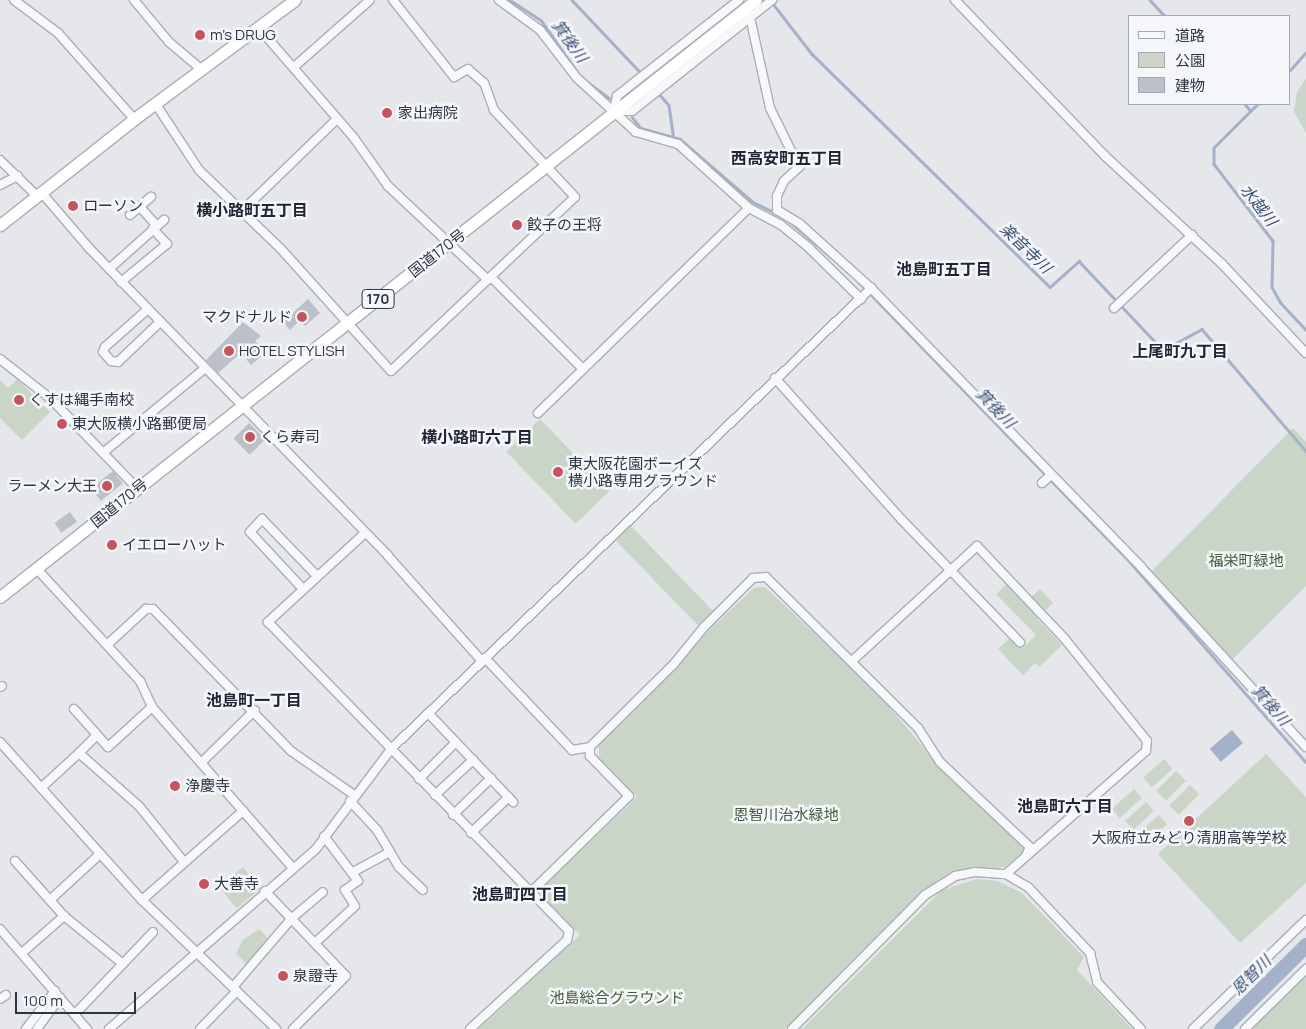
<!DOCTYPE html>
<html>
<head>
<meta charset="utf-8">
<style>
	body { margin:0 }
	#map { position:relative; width:1306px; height:1029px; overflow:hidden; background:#e5e7eb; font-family:Manrope,"Noto Sans JP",sans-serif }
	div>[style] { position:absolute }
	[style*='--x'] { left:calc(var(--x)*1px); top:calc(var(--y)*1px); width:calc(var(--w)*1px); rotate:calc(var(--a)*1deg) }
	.green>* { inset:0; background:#c9d5c6; transform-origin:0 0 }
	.water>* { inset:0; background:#a3b2c8; transform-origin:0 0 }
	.stream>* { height:2.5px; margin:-1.25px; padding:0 1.25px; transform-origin:1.25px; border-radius:1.25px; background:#a3b2c8 }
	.river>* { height:15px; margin:-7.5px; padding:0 7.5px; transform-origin:7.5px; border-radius:7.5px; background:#a3b2c8 }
	.building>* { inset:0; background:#bcc0c8; transform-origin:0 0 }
	.roads { filter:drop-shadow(1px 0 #aaaeb5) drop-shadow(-1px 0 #aaaeb5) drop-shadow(0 1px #aaaeb5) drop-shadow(0 -1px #aaaeb5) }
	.minor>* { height:8px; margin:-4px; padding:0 4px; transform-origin:4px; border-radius:4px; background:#f7f8fa }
	.highway>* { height:11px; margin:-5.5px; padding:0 5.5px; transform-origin:5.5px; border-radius:5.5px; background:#fff }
	.dots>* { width:14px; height:14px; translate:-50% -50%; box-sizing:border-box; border:2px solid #f4f6f9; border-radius:50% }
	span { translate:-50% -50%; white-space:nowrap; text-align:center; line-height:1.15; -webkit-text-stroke:5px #f4f6f9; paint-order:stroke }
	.shield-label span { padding:1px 4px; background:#f4f6f9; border:1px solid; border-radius:4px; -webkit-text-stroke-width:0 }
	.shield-label { font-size:14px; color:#2d3443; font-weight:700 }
	.poi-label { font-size:15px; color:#2d3443 }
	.left { translate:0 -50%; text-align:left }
	.right { translate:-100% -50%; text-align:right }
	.street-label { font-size:15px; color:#2d3443 }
	.park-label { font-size:15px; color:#405e3b }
	.water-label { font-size:16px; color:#3a5074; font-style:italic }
	.neighbourhood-label { font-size:16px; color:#1f2534; font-weight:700 }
	.legend { position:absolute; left:1128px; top:15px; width:162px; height:90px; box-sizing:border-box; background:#f4f6f9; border:1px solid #a4a8b0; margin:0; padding:6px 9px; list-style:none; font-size:15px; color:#2d3443 }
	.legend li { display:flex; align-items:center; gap:10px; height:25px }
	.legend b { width:25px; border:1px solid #a4a8b0 }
	.scale { position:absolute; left:15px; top:992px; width:121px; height:22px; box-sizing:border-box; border:2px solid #2d3443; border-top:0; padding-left:6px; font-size:15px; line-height:18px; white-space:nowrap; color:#2d3443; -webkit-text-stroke:4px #f4f6f9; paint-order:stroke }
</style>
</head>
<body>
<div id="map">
	<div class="green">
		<div style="clip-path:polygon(1306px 79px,1306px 133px,1294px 112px,1297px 92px)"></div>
		<div style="clip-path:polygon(17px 379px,50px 412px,22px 440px,0 418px,0 380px,8px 388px)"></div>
		<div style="left:540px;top:419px;width:100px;height:47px;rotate:46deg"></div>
		<div style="clip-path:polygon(1293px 428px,1306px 442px,1306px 586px,1232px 660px,1151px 572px)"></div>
		<div style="left:628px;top:523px;width:122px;height:21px;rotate:46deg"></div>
		<div style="clip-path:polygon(1007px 584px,1025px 603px,1040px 589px,1053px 603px,1037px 619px,1062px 645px,1039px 667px,1035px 663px,1023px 675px,998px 649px,1010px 638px,1022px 649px,1036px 635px,996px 594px)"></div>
		<div style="clip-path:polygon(765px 587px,875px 690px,933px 759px,1024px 846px,1023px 852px,1005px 867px,954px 872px,923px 890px,785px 1029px,479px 1029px,580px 935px,545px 899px,545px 885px,637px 797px,599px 758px,599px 743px,676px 669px,707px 632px,754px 588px)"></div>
		<div style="clip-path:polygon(1266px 754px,1306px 797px,1306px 883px,1240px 943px,1158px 854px)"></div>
		<div style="left:1164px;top:759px;width:13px;height:28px;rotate:48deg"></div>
		<div style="left:1176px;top:771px;width:14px;height:28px;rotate:45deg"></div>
		<div style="left:1190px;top:785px;width:13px;height:29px;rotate:45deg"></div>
		<div style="left:1134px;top:789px;width:12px;height:30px;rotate:48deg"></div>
		<div style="left:1146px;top:802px;width:12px;height:28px;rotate:48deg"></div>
		<div style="left:1159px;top:815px;width:12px;height:27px;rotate:48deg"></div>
		<div style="left:243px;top:867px;width:28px;height:31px;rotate:51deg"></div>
		<div style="clip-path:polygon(977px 879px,997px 881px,1022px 893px,1084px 957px,1077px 970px,1132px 1029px,802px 1029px,942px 890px)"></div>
		<div style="clip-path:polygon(259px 929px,271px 941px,249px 966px,236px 954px,243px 940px)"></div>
		<div style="clip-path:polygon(1306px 975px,1306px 1029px,1251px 1029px)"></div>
	</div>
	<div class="water">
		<div style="left:1232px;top:730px;width:17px;height:29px;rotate:50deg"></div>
	</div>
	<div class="stream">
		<div style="--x:510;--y:0;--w:37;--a:33"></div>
		<div style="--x:541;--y:20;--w:70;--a:54.9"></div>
		<div style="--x:581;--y:77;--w:35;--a:37"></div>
		<div style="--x:572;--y:0;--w:100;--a:46.6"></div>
		<div style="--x:1150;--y:0;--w:22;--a:47"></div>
		<div style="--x:774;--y:5;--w:62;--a:52.2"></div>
		<div style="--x:812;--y:54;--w:333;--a:44.4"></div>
		<div style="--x:1050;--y:287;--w:39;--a:-42"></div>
		<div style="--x:1079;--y:261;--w:122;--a:46.7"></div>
		<div style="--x:1163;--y:350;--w:44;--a:-28.3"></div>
		<div style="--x:1202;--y:329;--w:160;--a:49.6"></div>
		<div style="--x:1290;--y:70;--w:24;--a:-48"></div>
		<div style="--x:660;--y:95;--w:13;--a:48"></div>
		<div style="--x:669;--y:105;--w:30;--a:82"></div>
		<div style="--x:1245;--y:104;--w:8;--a:50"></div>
		<div style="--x:1258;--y:104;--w:62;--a:135"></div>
		<div style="--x:1214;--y:148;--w:16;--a:90"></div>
		<div style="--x:1214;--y:164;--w:97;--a:52.5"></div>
		<div style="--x:1273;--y:241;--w:46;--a:91.2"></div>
		<div style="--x:1272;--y:287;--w:18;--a:61"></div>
		<div style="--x:1281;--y:303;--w:37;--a:47"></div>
		<div style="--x:632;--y:117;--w:14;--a:51"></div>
		<div style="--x:641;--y:128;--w:41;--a:15.8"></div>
		<div style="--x:680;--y:139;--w:96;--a:40.8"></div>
		<div style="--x:753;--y:202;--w:25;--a:26"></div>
		<div style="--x:789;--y:221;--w:52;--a:40.4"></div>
		<div style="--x:857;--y:280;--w:394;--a:45.9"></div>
		<div style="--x:1131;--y:563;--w:265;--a:48.7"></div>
	</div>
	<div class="river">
		<div style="--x:1221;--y:1029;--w:120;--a:-44.7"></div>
	</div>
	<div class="building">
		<div style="clip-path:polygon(308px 299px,320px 313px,305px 326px,300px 320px,290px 330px,283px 322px)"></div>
		<div style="clip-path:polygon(243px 322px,261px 336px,255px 341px,268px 351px,251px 365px,241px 353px,218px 373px,206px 360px)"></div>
		<div style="left:249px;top:423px;width:23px;height:22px;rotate:45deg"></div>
		<div style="left:113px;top:471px;width:16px;height:28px;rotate:52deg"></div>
		<div style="left:70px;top:512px;width:12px;height:19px;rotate:55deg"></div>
	</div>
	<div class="roads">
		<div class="minor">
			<div style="--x:14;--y:0;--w:55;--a:36.9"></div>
			<div style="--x:58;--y:33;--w:115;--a:48.5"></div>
			<div style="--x:134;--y:0;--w:55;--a:50.2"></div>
			<div style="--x:169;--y:42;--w:42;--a:40.2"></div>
			<div style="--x:499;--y:0;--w:51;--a:36.2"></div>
			<div style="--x:540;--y:30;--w:61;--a:52.4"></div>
			<div style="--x:577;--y:78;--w:80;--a:42.5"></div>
			<div style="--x:636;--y:132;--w:44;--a:15.9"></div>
			<div style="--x:678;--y:144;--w:96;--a:42"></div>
			<div style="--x:749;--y:208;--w:36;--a:28"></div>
			<div style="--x:781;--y:225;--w:36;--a:39"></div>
			<div style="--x:809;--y:248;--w:73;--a:44.4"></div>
			<div style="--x:955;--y:0;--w:216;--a:46.1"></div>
			<div style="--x:1105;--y:156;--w:159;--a:42.7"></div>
			<div style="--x:1222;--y:264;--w:122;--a:46.7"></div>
			<div style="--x:750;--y:17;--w:93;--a:77.6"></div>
			<div style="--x:770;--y:108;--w:66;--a:63.8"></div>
			<div style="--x:799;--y:167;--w:21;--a:137"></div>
			<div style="--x:784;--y:181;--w:17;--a:115"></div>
			<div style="--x:777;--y:196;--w:14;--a:90"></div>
			<div style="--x:777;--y:210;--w:27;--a:31"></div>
			<div style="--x:800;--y:224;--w:96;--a:42"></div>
			<div style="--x:871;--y:288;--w:388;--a:45.9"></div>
			<div style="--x:1141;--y:567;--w:244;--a:47.5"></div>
			<div style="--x:258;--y:27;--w:147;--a:49.1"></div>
			<div style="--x:354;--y:138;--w:59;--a:54.7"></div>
			<div style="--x:388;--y:186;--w:137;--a:43.2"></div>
			<div style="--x:294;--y:67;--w:101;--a:-41.4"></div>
			<div style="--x:155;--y:103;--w:80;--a:56.7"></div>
			<div style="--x:199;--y:170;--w:114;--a:43.9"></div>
			<div style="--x:281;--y:249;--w:164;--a:48"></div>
			<div style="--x:391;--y:371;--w:253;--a:-43.4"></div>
			<div style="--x:575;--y:197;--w:119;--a:-133"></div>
			<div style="--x:494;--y:110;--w:29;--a:-110"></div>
			<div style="--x:484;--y:83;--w:21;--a:-139"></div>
			<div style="--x:468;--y:69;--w:16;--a:150"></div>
			<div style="--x:454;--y:77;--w:98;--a:-128.4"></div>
			<div style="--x:614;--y:110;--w:14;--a:-78"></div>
			<div style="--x:617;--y:96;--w:155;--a:-38.2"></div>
			<div style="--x:616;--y:111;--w:16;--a:0"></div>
			<div style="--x:632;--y:111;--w:179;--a:-38.4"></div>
			<div style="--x:0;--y:160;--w:50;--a:44.2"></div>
			<div style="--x:0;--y:185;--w:20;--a:-27"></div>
			<div style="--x:41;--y:192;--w:74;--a:49.4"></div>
			<div style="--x:89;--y:248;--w:429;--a:45.8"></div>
			<div style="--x:388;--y:556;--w:138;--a:48.2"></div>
			<div style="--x:140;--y:207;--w:25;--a:48"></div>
			<div style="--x:243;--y:210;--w:131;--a:-44.1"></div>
			<div style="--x:130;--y:215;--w:28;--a:-41"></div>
			<div style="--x:109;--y:269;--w:74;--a:-41.7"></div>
			<div style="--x:491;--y:277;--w:127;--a:45"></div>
			<div style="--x:121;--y:282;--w:60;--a:-39.6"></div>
			<div style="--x:167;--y:244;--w:21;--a:-133"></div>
			<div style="--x:1114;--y:308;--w:107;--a:-43.1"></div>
			<div style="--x:148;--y:309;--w:57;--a:138.5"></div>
			<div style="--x:105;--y:347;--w:5;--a:112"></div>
			<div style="--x:103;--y:352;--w:12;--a:48"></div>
			<div style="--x:111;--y:361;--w:7;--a:8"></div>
			<div style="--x:118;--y:362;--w:58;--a:-43.6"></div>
			<div style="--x:0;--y:359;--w:65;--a:38.1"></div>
			<div style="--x:51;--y:399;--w:124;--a:46"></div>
			<div style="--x:775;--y:378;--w:191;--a:48.2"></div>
			<div style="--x:902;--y:520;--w:170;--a:46"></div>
			<div style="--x:538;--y:413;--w:294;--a:-44.2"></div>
			<div style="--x:104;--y:452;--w:131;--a:-39.7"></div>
			<div style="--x:1042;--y:483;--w:12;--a:-42"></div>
			<div style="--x:365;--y:533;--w:132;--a:137.5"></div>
			<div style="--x:268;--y:622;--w:377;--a:45.8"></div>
			<div style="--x:36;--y:568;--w:154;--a:47.4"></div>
			<div style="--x:140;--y:681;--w:29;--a:65"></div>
			<div style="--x:152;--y:707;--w:213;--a:48.8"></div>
			<div style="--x:303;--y:589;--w:78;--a:-132.9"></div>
			<div style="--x:250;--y:532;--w:18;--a:-47"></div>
			<div style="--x:262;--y:519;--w:79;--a:46"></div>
			<div style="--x:108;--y:644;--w:52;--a:-42.6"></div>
			<div style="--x:146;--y:609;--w:7;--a:0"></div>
			<div style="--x:153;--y:609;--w:198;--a:45.8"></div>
			<div style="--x:291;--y:751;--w:77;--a:34.9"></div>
			<div style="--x:485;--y:658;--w:127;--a:46.6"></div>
			<div style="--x:572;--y:750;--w:18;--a:-9"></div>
			<div style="--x:590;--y:747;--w:117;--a:-44.7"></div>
			<div style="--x:673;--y:665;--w:49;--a:-50.8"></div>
			<div style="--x:704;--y:627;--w:69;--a:-45"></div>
			<div style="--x:753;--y:578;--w:13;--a:-4"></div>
			<div style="--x:766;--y:577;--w:214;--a:44.8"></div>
			<div style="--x:918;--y:728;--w:40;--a:57.1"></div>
			<div style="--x:940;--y:762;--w:124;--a:43.4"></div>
			<div style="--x:1030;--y:847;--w:10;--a:114"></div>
			<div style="--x:852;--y:661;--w:170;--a:-42.6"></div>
			<div style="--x:977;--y:546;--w:127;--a:46.6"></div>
			<div style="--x:1064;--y:638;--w:132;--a:51.1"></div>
			<div style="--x:1147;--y:741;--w:10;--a:96"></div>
			<div style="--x:1146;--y:751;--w:186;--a:138.7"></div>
			<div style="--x:0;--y:687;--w:2;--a:-27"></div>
			<div style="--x:74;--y:709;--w:51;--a:48.2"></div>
			<div style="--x:108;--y:747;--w:59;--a:-42.3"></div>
			<div style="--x:429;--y:714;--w:122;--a:46.3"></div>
			<div style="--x:0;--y:742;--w:212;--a:48.1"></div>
			<div style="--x:142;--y:900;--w:186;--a:43.9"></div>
			<div style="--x:79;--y:753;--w:25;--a:-45"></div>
			<div style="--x:202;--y:762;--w:74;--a:-44.5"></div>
			<div style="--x:419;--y:779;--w:52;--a:-45"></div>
			<div style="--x:41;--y:788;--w:52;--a:-42.6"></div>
			<div style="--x:79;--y:753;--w:80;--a:41.5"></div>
			<div style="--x:139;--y:806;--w:72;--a:51.2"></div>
			<div style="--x:435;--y:795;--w:52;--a:-42.6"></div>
			<div style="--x:350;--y:801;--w:40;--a:47"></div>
			<div style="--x:377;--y:830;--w:43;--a:59.3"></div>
			<div style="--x:399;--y:867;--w:33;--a:44"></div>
			<div style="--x:453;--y:815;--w:53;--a:-44.2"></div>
			<div style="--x:471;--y:833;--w:52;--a:-43.5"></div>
			<div style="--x:15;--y:861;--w:74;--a:48.3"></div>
			<div style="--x:64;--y:916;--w:76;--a:39.1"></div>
			<div style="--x:353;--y:872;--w:42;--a:-28.4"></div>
			<div style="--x:265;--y:891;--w:117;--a:46.4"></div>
			<div style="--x:346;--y:976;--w:75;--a:135"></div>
			<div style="--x:50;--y:900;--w:68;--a:-42.6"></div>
			<div style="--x:142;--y:900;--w:135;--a:-41.4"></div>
			<div style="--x:0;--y:929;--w:133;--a:49"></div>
			<div style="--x:315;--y:943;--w:54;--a:-42.8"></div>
			<div style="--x:355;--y:906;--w:19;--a:-122"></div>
			<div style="--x:345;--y:890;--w:16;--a:-35"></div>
			<div style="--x:358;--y:881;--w:56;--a:-127.1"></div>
			<div style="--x:23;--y:952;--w:55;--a:-41.3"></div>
			<div style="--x:233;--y:987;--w:91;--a:-49.5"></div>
			<div style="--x:292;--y:918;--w:40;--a:-40"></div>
			<div style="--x:0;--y:999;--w:7;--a:-34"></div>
			<div style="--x:75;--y:1014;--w:113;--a:-46.4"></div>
			<div style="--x:26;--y:1029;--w:48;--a:-52.7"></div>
			<div style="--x:37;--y:1029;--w:39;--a:-54"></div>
			<div style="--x:109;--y:1029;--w:274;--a:-41"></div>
			<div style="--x:316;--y:849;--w:125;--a:-53.1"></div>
			<div style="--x:391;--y:749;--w:666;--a:-43.84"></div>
			<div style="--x:200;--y:1029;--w:53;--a:-45.8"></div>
			<div style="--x:470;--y:1029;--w:132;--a:-42.5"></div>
			<div style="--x:567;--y:940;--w:9;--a:-77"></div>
			<div style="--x:569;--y:931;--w:54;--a:-134.3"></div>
			<div style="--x:531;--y:892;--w:137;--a:-44.4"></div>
			<div style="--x:629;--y:796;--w:56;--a:-134.3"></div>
			<div style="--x:590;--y:756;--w:9;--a:-90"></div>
			<div style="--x:792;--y:1029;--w:189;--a:-45.2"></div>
			<div style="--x:925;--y:895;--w:36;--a:-32"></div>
			<div style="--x:955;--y:876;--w:20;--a:-11"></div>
			<div style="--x:975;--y:872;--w:31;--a:4"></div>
			<div style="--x:1006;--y:874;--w:26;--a:31"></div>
			<div style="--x:1028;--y:887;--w:91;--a:46.8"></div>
			<div style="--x:1090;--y:953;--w:30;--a:76"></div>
			<div style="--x:1097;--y:982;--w:64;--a:46.9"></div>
			<div style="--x:1193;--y:1029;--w:157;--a:-44"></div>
			<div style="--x:1245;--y:1029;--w:86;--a:-44.5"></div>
		</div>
		<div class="highway">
			<div style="--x:0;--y:225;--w:171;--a:-38.3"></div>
			<div style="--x:134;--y:119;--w:200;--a:-36.5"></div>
			<div style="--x:0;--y:597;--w:963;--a:-38.3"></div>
		</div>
	</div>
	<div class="dots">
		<div style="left:200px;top:35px;background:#c6545e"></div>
		<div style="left:387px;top:113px;background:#c6545e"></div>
		<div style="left:73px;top:206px;background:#c6545e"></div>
		<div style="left:517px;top:225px;background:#c6545e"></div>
		<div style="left:302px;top:317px;background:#c6545e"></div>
		<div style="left:229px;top:351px;background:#c6545e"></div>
		<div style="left:19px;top:400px;background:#c6545e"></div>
		<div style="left:62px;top:424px;background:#c6545e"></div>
		<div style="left:250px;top:437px;background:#c6545e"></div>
		<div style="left:558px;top:472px;background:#c6545e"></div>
		<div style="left:107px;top:486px;background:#c6545e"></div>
		<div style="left:112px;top:545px;background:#c6545e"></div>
		<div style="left:175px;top:786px;background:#c6545e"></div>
		<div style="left:1189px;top:821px;background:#c6545e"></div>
		<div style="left:204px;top:884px;background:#c6545e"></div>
		<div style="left:283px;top:976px;background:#c6545e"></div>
	</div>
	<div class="shield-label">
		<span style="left:378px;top:299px">170</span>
	</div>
	<div class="poi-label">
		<span class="left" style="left:210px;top:35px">m's DRUG</span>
		<span class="left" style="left:398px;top:113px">家出病院</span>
		<span class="left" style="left:83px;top:206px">ローソン</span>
		<span class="left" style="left:527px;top:225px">餃子の王将</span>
		<span class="right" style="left:292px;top:317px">マクドナルド</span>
		<span class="left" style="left:239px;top:351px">HOTEL STYLISH</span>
		<span class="left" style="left:29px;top:400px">くすは縄手南校</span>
		<span class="left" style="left:72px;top:424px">東大阪横小路郵便局</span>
		<span class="left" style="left:260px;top:437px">くら寿司</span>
		<span class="left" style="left:568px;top:472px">東大阪花園ボーイズ<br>横小路専用グラウンド</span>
		<span class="right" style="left:97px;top:486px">ラーメン大王</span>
		<span class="left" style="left:122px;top:545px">イエローハット</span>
		<span class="left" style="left:185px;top:786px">浄慶寺</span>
		<span style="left:1189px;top:838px">大阪府立みどり清朋高等学校</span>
		<span class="left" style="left:214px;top:884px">大善寺</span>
		<span class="left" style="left:293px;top:976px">泉證寺</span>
	</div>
	<div class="street-label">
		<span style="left:437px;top:253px;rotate:-38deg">国道170号</span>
		<span style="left:119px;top:503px;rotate:-39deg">国道170号</span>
	</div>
	<div class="park-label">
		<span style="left:1246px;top:561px">福栄町緑地</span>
		<span style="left:786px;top:815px">恩智川治水緑地</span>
		<span style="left:617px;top:998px">池島総合グラウンド</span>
	</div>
	<div class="water-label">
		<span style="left:570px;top:41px;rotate:54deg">箕後川</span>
		<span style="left:1259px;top:205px;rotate:52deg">水越川</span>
		<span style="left:1026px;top:248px;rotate:44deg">楽音寺川</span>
		<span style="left:996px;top:408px;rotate:46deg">箕後川</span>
		<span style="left:1271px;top:705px;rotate:49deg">箕後川</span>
		<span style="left:1251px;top:975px;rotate:-45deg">恩智川</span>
	</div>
	<div class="neighbourhood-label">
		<span style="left:787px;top:158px">西高安町五丁目</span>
		<span style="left:252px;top:210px">横小路町五丁目</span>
		<span style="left:944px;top:269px">池島町五丁目</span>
		<span style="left:1180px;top:351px">上尾町九丁目</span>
		<span style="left:477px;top:437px">横小路町六丁目</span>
		<span style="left:254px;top:700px">池島町一丁目</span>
		<span style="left:1065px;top:806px">池島町六丁目</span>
		<span style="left:520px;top:894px">池島町四丁目</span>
	</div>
	<ul class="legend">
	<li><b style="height:6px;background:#f7f8fa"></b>道路</li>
	<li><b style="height:14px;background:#c9d5c6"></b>公園</li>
	<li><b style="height:14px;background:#bcc0c8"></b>建物</li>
	</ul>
	<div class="scale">100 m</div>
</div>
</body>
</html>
